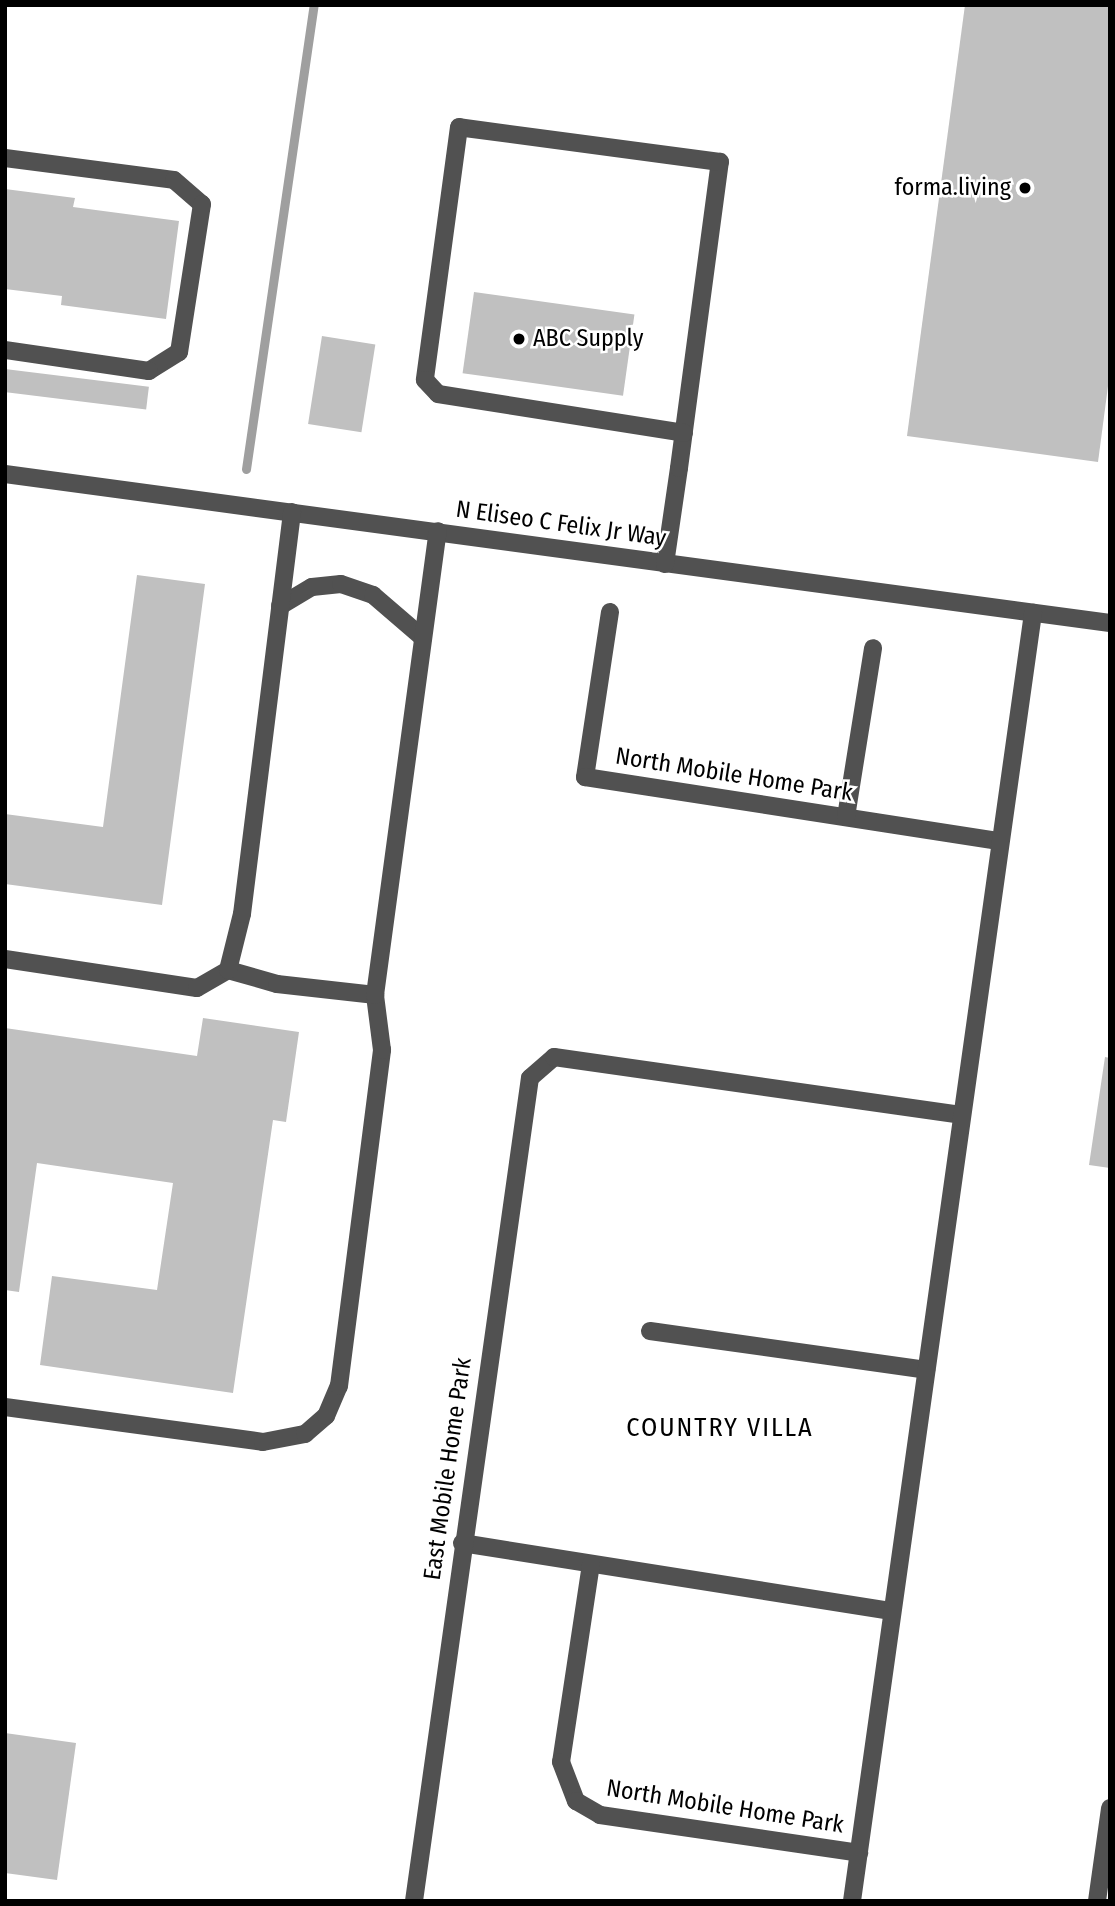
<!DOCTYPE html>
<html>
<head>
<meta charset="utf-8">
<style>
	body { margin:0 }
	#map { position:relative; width:1115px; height:1906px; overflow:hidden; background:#fff; font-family:"Fira Sans Condensed",sans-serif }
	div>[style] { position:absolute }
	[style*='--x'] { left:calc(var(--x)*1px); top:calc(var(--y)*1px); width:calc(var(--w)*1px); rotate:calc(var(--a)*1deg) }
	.stream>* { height:9px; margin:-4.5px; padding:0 4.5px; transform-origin:4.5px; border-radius:4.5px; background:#9f9f9f }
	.building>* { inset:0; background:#c0c0c0; transform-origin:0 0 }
	.minor>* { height:18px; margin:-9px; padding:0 9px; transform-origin:9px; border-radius:9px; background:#515151 }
	.dots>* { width:19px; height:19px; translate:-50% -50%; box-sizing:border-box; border:4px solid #fff; border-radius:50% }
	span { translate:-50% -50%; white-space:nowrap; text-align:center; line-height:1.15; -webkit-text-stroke:5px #fff; paint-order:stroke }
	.poi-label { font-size:24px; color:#000 }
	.right { translate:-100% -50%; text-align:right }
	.left { translate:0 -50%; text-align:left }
	.street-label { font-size:24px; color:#000 }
	.neighbourhood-label { font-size:26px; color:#000; letter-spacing:2px }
	.frame { position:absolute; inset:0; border:7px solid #000; pointer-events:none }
</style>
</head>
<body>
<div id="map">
	<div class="stream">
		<div style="--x:246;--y:469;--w:469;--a:-81.7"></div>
	</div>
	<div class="building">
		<div style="clip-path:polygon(965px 5px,1110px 5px,1110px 371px,1098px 462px,907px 436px)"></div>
		<div style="clip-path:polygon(5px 189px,75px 198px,73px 207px,179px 221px,166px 319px,61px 305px,62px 296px,5px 289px)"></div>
		<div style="left:474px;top:292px;width:162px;height:82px;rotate:8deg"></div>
		<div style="left:322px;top:336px;width:54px;height:89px;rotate:9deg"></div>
		<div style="left:5px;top:369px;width:145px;height:23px;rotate:7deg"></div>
		<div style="clip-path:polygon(137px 575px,205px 584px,162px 905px,5px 884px,5px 814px,103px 827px)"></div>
		<div style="clip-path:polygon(203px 1018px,299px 1032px,286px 1122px,273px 1120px,233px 1393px,40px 1365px,52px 1276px,157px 1290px,173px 1183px,37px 1163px,19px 1292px,5px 1290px,5px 1028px,197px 1056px)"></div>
		<div style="clip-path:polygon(1105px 1057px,1110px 1058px,1110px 1168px,1089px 1165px)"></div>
		<div style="clip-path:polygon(5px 1733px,76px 1743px,57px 1880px,5px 1873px)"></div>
	</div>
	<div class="minor">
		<div style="--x:5;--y:158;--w:170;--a:7.4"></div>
		<div style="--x:174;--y:180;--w:37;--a:41"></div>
		<div style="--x:202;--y:204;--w:150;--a:98.8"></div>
		<div style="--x:179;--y:352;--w:36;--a:148"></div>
		<div style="--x:149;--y:371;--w:146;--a:-171.7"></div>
		<div style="--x:5;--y:474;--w:1115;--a:7.68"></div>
		<div style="--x:665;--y:564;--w:97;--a:-81.7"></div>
		<div style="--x:679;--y:468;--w:309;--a:-82.4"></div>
		<div style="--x:720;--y:162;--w:263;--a:-172.4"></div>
		<div style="--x:459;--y:127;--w:255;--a:97.7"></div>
		<div style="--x:425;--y:380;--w:19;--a:47"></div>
		<div style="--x:438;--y:394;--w:249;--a:9"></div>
		<div style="--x:280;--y:606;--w:37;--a:-31"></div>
		<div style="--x:312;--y:587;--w:29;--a:-6"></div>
		<div style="--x:341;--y:584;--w:34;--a:19"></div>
		<div style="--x:373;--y:595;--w:66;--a:40.7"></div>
		<div style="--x:610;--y:612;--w:167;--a:98.6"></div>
		<div style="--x:585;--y:777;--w:419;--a:8.8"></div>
		<div style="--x:846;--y:817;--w:171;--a:-80.9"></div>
		<div style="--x:5;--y:959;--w:194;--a:8.6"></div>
		<div style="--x:197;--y:988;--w:36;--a:-30"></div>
		<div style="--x:228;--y:970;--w:51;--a:15.9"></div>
		<div style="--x:277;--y:984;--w:99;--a:6.4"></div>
		<div style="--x:228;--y:970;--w:58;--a:-76"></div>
		<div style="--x:242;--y:914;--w:405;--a:-82.9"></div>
		<div style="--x:650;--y:1331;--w:279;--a:8"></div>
		<div style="--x:5;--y:1407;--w:260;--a:7.7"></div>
		<div style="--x:263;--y:1442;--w:43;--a:-10.8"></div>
		<div style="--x:305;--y:1434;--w:28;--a:-41"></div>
		<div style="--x:326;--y:1416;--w:33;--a:-67"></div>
		<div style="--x:339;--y:1386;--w:339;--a:-82.7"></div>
		<div style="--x:382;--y:1050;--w:55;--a:-97.3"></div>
		<div style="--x:375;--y:995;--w:468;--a:-82.3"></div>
		<div style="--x:462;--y:1543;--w:435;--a:9"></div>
		<div style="--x:591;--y:1564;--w:200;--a:98.6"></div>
		<div style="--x:561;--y:1762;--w:42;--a:69"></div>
		<div style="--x:576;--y:1801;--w:28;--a:30"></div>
		<div style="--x:600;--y:1815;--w:262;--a:8.3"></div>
		<div style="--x:414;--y:1901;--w:831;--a:-81.98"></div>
		<div style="--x:530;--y:1078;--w:32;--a:-41"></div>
		<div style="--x:554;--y:1057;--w:411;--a:8.1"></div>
		<div style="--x:852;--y:1901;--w:1301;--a:-82"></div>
		<div style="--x:1097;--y:1901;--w:94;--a:-82"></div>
	</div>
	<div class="dots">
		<div style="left:1025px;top:188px;background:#000"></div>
		<div style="left:519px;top:339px;background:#000"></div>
	</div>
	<div class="poi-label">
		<span class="right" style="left:1011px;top:188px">forma.living</span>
		<span class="left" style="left:533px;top:339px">ABC Supply</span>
	</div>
	<div class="street-label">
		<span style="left:561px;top:524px;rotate:8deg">N Eliseo C Felix Jr Way</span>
		<span style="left:734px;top:775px;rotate:9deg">North Mobile Home Park</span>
		<span style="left:448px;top:1469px;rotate:-82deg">East Mobile Home Park</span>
		<span style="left:725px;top:1807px;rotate:9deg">North Mobile Home Park</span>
	</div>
	<div class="neighbourhood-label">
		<span style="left:720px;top:1428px">COUNTRY VILLA</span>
	</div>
	<div class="frame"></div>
</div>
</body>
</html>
